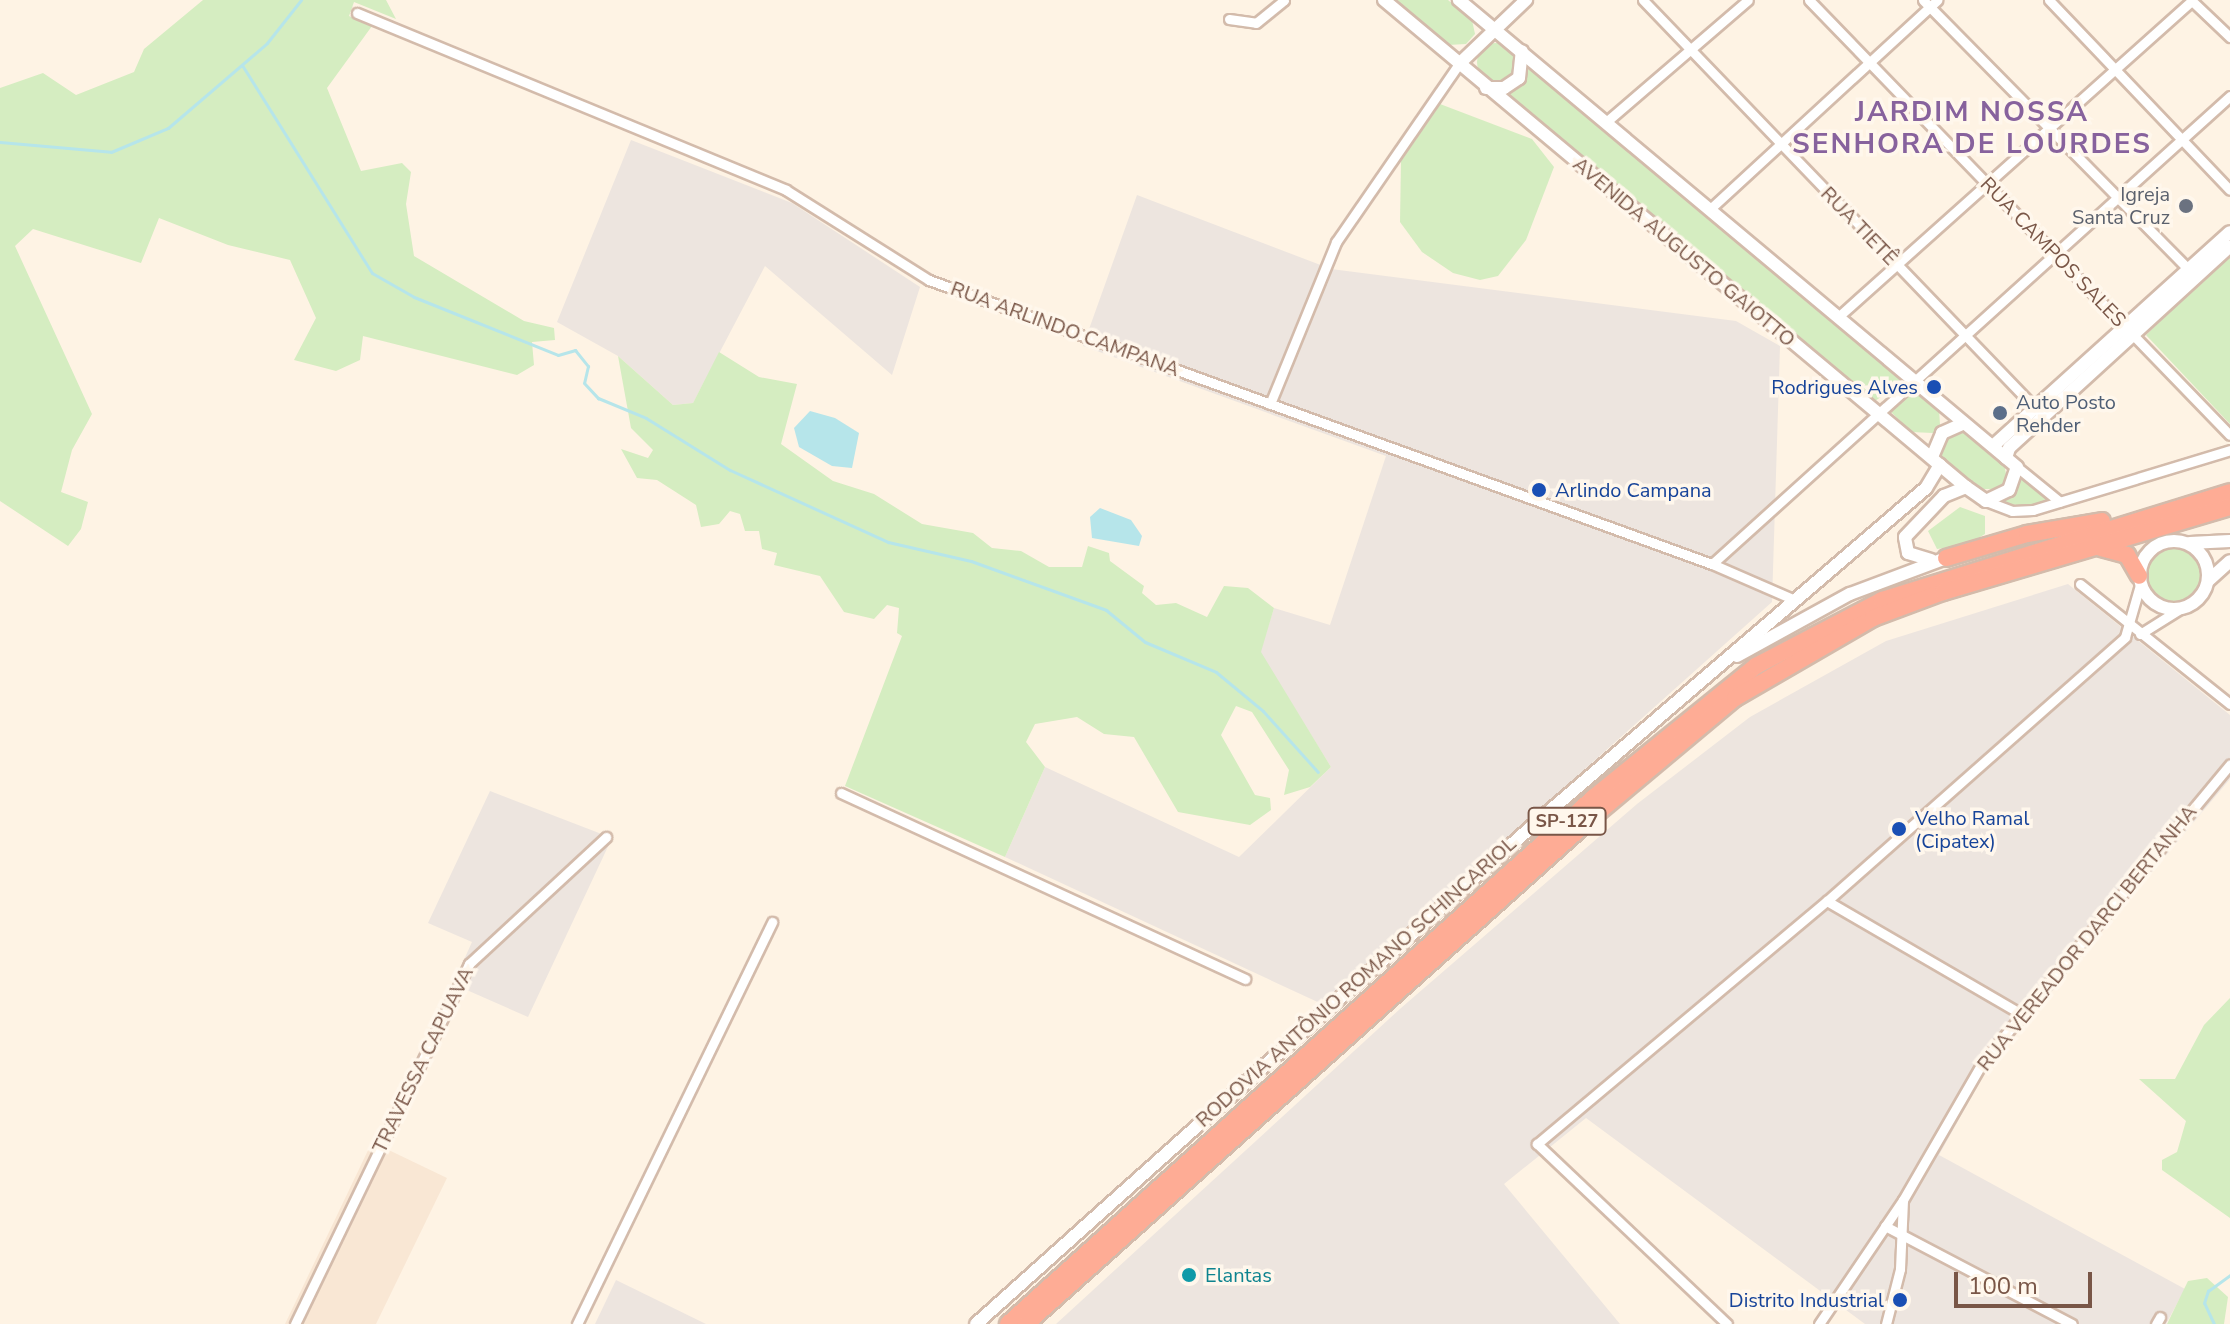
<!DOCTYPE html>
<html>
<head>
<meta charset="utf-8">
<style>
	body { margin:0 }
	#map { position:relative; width:2230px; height:1324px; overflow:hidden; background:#fef3e4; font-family:"Nunito Sans",sans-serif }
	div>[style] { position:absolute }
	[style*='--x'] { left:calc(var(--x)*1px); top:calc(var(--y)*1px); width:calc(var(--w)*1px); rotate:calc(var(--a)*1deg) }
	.residential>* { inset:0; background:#f9e7d4 }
	.industrial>* { inset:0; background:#ede5df }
	.green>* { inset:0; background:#d5edc1 }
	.round { border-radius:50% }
	.water>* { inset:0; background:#b6e5ea }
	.stream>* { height:3px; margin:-1.5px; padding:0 1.5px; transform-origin:1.5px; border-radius:1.5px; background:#b6e5ea }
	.roads { filter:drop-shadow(2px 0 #d3bbab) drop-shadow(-2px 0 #d3bbab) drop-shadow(0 2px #d3bbab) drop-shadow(0 -2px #d3bbab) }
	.street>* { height:9px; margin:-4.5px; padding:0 4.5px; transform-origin:4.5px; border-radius:4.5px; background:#fff }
	.secondary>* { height:12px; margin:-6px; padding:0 6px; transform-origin:6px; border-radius:6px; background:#fff }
	.secondary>.ring { margin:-6px; padding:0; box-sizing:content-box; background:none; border:12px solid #fff; border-radius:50% }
	.highway>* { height:16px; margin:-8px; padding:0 8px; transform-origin:8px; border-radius:8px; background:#feac95 }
	.dots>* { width:22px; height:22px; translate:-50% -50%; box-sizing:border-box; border:4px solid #fff7ec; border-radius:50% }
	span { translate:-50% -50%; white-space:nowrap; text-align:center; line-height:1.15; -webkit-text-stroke:7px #fff7ec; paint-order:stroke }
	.shield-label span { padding:2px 6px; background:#fff7ec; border:2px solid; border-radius:6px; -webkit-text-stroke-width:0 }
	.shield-label { font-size:18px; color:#795647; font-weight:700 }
	.worship-label { font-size:20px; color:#5b616d }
	.right { translate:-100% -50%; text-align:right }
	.street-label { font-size:20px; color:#795647 }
	.transit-label { font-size:20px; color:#164399 }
	.left { translate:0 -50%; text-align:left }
	.service-label { font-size:20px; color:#4e5e75 }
	.culture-label { font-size:20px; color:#0d838f }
	.district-label { font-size:28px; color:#87629d; font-weight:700; letter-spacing:2px }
	.scale { position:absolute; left:1954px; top:1272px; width:138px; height:36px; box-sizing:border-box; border:4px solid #795647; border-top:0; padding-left:10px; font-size:24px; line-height:28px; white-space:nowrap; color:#795647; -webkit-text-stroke:6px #fff7ec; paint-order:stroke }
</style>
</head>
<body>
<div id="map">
	<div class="residential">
		<div style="clip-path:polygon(372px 1142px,447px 1178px,376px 1324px,285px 1324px)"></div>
	</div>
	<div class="industrial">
		<div style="clip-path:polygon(631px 140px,792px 203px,920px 287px,892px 375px,765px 266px,693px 403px,673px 405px,618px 356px,557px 322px)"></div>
		<div style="clip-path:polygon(1137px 195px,1331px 269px,1736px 321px,1780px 346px,1772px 602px,1322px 1004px,1005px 857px,1045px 767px,1239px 857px,1331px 767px,1260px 652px,1274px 608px,1330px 625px,1386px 456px,1083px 346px)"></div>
		<div style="clip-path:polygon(2068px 584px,2230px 715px,2230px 779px,1988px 1067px,1939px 1155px,2185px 1289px,2166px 1324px,1865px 1324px,1586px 1118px,1504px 1184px,1620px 1324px,1056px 1324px,1401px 1008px,1637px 804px,1750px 717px,1886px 641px)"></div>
		<div style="clip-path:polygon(490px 791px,612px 838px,528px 1017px,453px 984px,472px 942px,428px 923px)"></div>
		<div style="clip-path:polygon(616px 1280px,706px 1324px,595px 1324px)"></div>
	</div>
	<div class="green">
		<div style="clip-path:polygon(203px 0,386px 0,396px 19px,354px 2px,349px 16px,372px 26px,327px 88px,361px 171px,402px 163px,411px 172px,406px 204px,414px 256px,524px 321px,554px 328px,555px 340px,532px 342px,534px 365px,517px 375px,363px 336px,360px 360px,336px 371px,294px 360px,316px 318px,290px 260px,228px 245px,159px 218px,141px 263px,33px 229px,15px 246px,92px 414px,72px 450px,61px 492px,88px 502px,81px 529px,68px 546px,0 501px,0 88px,43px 73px,76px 95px,134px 72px,144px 49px)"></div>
		<div style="clip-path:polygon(1395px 0,1448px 0,1472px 20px,1475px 34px,1466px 44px,1448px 45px)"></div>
		<div class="round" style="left:1477px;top:43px;width:38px;height:38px"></div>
		<div style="clip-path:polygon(1530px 65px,1900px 375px,1900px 384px,1875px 401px,1505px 95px,1524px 81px)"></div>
		<div style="clip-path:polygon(1440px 104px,1532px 139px,1554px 167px,1526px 240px,1498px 276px,1480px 280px,1453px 273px,1422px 252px,1400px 222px,1401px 161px)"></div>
		<div style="clip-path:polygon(2230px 254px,2230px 424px,2146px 335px)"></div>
		<div style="clip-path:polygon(719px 352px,759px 377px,797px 384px,781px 444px,833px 481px,874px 494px,922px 524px,973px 533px,992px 548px,1021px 551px,1049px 567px,1082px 567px,1088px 546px,1109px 553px,1110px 561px,1144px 586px,1142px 593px,1156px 605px,1176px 603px,1207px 617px,1224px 586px,1248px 588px,1274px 608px,1261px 652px,1331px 767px,1310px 787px,1284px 795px,1289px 770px,1252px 712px,1236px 706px,1221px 735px,1255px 795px,1270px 798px,1271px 810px,1250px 825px,1178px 812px,1134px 737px,1104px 734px,1077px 717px,1035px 724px,1026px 742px,1045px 767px,1005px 857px,845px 786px,902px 636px,897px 633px,899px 608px,887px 605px,874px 619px,844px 612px,820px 576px,774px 565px,777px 553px,762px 549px,759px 531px,745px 531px,740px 514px,730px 511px,719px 524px,701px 527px,696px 505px,657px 480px,637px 478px,621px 449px,648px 458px,653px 450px,631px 428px,618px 356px,673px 405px,693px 403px)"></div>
		<div style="clip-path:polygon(1913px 387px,1939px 409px,1940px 425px,1933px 433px,1911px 432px,1890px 411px)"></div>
		<div style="clip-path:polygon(1959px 429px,2004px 462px,2007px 480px,1999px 489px,1977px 489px,1940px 459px,1941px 440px)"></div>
		<div style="clip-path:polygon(2020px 474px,2050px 499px,2049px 501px,2027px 507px,2000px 502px)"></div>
		<div style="clip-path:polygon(1960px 507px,1985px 516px,1985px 534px,1967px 545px,1937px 549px,1928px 531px)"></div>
		<div class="round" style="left:2145px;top:545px;width:60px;height:60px"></div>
		<div style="clip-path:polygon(2230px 998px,2230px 1218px,2162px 1170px,2162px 1160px,2177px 1152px,2186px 1121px,2139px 1079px,2175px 1079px,2204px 1025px)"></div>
		<div style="clip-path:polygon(2207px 1278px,2228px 1297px,2224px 1324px,2167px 1324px,2188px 1281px)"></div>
	</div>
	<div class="water">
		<div style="clip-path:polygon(810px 411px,835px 418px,859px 433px,852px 468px,832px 466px,799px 447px,794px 428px)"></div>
		<div style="clip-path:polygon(1100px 508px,1131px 520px,1142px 536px,1139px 546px,1092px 538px,1090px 517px)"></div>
	</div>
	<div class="stream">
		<div style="--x:242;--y:65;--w:245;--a:58"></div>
		<div style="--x:372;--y:273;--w:48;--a:29.7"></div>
		<div style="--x:414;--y:297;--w:155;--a:21.9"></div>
		<div style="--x:558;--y:355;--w:18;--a:-16"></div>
		<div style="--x:575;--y:350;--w:21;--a:51"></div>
		<div style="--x:588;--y:366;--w:17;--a:103"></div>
		<div style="--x:584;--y:383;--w:21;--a:47"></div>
		<div style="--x:598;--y:398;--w:52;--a:22.6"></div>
		<div style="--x:646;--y:418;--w:99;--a:31.8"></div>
		<div style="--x:730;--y:470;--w:174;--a:24.5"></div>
		<div style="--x:888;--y:542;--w:85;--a:12.9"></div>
		<div style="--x:971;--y:561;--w:144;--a:19.9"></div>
		<div style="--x:1106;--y:610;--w:50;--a:39.4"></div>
		<div style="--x:1145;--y:642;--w:77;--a:22.9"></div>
		<div style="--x:1216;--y:672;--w:61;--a:39.7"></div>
		<div style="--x:1263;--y:711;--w:82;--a:48"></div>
		<div style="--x:0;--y:142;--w:111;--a:5.1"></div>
		<div style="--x:111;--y:152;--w:62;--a:-22.8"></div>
		<div style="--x:168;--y:128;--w:130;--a:-40.6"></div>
		<div style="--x:267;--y:43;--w:55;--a:-51.7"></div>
		<div style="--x:2214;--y:1324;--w:23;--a:-115"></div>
		<div style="--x:2204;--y:1303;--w:13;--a:-72"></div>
		<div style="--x:2208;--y:1291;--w:27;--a:-36"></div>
	</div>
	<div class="roads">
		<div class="street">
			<div style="--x:1643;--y:0;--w:570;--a:46.14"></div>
			<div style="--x:1809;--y:0;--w:605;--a:45.94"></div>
			<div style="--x:1923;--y:0;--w:382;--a:45.4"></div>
			<div style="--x:2049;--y:0;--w:262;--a:46.4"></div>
			<div style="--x:2191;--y:0;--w:54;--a:43.5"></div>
			<div style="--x:357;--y:13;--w:464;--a:22.4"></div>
			<div style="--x:786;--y:190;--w:169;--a:32.2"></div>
			<div style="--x:929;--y:280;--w:833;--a:19.94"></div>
			<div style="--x:1712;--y:564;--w:90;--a:23.4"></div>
			<div style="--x:1229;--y:19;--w:27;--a:8"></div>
			<div style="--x:1256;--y:23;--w:36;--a:-39"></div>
			<div style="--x:1606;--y:122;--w:187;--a:-40.7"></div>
			<div style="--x:1710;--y:209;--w:309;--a:-42.6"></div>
			<div style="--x:1838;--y:317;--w:475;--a:-41.8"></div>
			<div style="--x:1270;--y:404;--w:175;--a:-67.8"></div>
			<div style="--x:1336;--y:242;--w:216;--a:-55.4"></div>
			<div style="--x:2017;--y:467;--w:55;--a:39.1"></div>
			<div style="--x:1986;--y:501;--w:28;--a:21"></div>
			<div style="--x:2012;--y:511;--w:21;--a:-3"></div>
			<div style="--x:2033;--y:510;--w:206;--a:-16.9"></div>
			<div style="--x:1712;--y:564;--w:698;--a:-42.1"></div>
			<div style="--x:2080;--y:584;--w:192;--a:38.7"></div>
			<div style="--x:2140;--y:634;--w:51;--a:-32.1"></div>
			<div style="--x:841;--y:793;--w:445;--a:24.7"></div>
			<div style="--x:1827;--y:901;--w:225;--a:30.2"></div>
			<div style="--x:1885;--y:1226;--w:211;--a:27.7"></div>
			<div style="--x:295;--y:1324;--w:400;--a:-64.2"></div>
			<div style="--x:469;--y:964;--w:187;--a:-42.8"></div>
			<div style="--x:577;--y:1324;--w:447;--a:-64.1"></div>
			<div style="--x:1727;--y:1324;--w:262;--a:-136.5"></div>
			<div style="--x:1537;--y:1144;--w:378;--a:-40"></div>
			<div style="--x:1827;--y:901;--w:398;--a:-41.5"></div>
			<div style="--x:2125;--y:637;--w:54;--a:-73.9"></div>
			<div style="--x:1819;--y:1324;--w:150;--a:-55.9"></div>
			<div style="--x:1903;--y:1200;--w:158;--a:-60"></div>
			<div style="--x:1982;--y:1063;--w:388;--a:-50.3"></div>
			<div style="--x:1886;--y:1324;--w:57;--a:-75.7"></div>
			<div style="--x:1900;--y:1269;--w:69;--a:-87.5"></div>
			<div style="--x:2156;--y:1324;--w:8;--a:-60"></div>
		</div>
		<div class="secondary">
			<div style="--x:1384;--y:0;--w:759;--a:39.92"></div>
			<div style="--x:1966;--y:487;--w:24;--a:35"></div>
			<div style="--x:1986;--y:501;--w:25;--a:-26"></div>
			<div style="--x:2009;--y:490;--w:24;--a:-71"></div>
			<div style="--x:2017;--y:467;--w:728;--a:-140.07"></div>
			<div style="--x:1459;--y:64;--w:93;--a:-43.7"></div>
			<div style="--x:1486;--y:88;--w:18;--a:0"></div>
			<div style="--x:1504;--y:88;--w:18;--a:-34"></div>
			<div style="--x:1519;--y:78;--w:27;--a:-84"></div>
			<div style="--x:1993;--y:446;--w:319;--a:-42.1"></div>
			<div style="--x:1932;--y:457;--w:26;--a:-67"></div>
			<div style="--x:1942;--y:433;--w:24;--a:-24"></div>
			<div style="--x:2006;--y:458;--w:10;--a:-73"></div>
			<div style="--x:2009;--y:448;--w:299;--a:-42.4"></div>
			<div class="ring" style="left:2140px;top:541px;width:56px;height:56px"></div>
			<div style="--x:2190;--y:543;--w:40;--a:-2.9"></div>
			<div style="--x:1931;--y:560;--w:24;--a:-163"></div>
			<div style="--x:1908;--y:553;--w:16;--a:-101"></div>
			<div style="--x:1905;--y:537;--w:57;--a:-46.4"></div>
			<div style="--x:1944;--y:496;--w:24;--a:-22"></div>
			<div style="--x:2209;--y:580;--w:28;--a:-42"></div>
			<div style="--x:1737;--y:656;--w:129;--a:-28.8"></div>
			<div style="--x:1850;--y:594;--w:103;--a:-20.6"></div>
			<div style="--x:976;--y:1324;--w:754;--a:-41.83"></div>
			<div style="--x:1538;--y:821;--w:511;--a:-40.64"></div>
			<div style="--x:1926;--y:488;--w:27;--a:-59"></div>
		</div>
		<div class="highway">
			<div style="--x:2101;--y:548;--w:27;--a:15"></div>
			<div style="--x:2127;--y:555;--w:24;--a:60"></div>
			<div style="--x:1946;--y:558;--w:84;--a:-16.5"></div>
			<div style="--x:2027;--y:534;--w:76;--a:-9.8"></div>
			<div style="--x:1008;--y:1324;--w:787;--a:-41.96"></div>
			<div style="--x:1593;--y:798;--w:210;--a:-39"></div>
			<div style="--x:1756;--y:666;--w:142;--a:-27.6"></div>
			<div style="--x:1882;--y:600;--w:364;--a:-17.2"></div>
			<div style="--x:1026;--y:1324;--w:763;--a:-41.81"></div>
			<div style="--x:1595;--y:815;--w:182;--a:-39.9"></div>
			<div style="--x:1735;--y:698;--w:160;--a:-30.1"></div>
			<div style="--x:1873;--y:618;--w:75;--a:-20.4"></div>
			<div style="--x:1943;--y:592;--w:299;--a:-16.5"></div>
		</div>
	</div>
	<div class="dots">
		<div style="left:2186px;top:206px;background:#6b7280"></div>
		<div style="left:1934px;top:387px;background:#1a4fb4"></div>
		<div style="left:2000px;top:413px;background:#5c6f8a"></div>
		<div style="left:1539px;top:490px;background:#1a4fb4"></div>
		<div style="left:1899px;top:829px;background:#1a4fb4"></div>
		<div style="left:1189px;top:1275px;background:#0f9aa8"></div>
		<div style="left:1900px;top:1300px;background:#1a4fb4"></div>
	</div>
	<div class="shield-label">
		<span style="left:1567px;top:821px">SP-127</span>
	</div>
	<div class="worship-label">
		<span class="right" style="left:2170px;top:206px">Igreja<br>Santa Cruz</span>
	</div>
	<div class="street-label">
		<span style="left:1859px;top:226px;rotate:46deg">RUA TIETÊ</span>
		<span style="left:1684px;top:252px;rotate:40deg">AVENIDA AUGUSTO GAIOTTO</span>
		<span style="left:2053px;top:252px;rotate:46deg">RUA CAMPOS SALES</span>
		<span style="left:1065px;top:329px;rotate:20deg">RUA ARLINDO CAMPANA</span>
		<span style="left:2087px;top:938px;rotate:-51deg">RUA VEREADOR DARCI BERTANHA</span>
		<span style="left:1356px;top:982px;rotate:-42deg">RODOVIA ANTÔNIO ROMANO SCHINCARIOL</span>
		<span style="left:423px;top:1060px;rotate:-64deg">TRAVESSA CAPUAVA</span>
	</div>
	<div class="transit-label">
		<span class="right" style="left:1918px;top:387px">Rodrigues Alves</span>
		<span class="left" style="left:1555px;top:490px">Arlindo Campana</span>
		<span class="left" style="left:1915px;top:830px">Velho Ramal<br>(Cipatex)</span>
		<span class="right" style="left:1884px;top:1300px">Distrito Industrial</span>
	</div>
	<div class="service-label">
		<span class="left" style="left:2016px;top:414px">Auto Posto<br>Rehder</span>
	</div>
	<div class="culture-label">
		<span class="left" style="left:1205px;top:1275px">Elantas</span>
	</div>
	<div class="district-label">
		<span style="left:1972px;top:128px">JARDIM NOSSA<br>SENHORA DE LOURDES</span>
	</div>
	<div class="scale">100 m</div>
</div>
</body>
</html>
